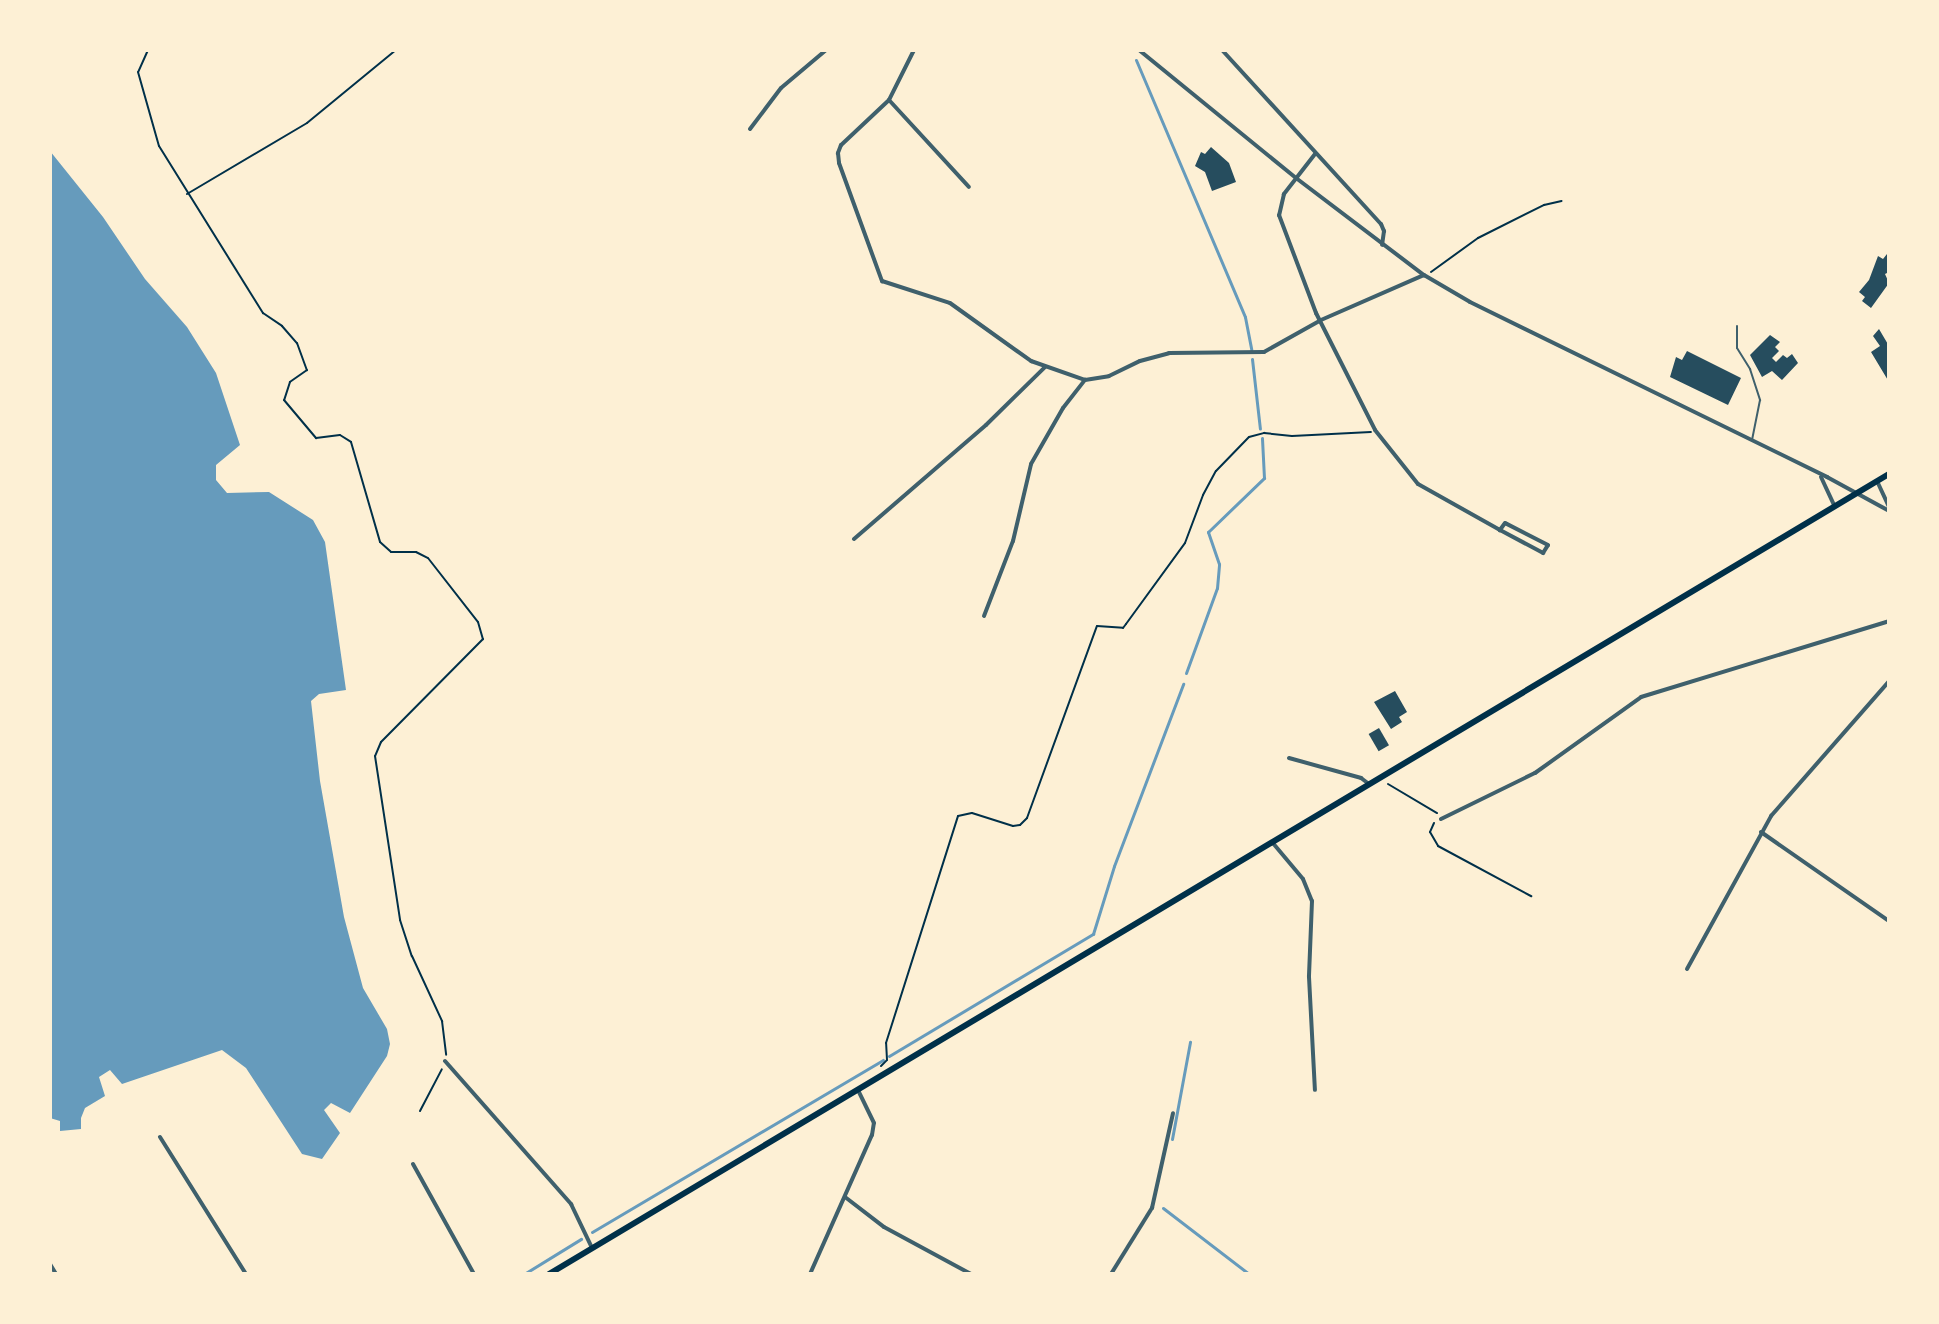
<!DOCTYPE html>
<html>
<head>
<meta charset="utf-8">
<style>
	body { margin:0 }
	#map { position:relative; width:1939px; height:1324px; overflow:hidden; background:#fdf0d5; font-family:"Open Sans",sans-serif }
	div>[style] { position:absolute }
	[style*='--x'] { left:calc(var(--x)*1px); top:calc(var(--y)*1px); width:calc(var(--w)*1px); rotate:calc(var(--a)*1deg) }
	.water>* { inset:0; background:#669bbc }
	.stream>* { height:3px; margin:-1.5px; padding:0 1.5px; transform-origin:1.5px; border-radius:1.5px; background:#669bbc }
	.building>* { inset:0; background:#264d5e; transform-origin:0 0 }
	.path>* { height:2px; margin:-1px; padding:0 1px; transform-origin:1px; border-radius:1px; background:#003049 }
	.service>* { height:2px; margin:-1px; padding:0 1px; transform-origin:1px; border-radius:1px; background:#3f606c }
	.minor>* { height:4px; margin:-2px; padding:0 2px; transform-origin:2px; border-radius:2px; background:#3f606c }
	.tertiary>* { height:4px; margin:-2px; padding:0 2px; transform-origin:2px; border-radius:2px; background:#3f606c }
	.primary>* { height:6px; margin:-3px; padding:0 3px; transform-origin:3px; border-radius:3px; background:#003049 }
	span { translate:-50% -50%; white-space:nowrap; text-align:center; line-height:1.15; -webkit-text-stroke:6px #fdf0d5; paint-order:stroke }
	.frame { position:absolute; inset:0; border:52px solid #fdf0d5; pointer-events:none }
</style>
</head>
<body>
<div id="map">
	<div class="water">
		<div style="clip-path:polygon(50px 151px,103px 217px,145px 279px,187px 327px,216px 373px,240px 445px,216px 465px,216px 480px,227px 493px,269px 492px,313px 520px,325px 542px,346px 690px,319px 694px,311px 701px,320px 781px,344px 917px,363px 988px,387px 1029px,390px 1044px,387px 1056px,350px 1113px,331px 1103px,324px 1110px,340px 1133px,322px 1159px,302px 1154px,246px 1068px,222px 1050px,122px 1084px,110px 1070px,99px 1077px,105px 1096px,85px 1108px,81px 1118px,81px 1129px,60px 1131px,60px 1121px,50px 1118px)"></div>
	</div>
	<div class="stream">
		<div style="--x:1136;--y:60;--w:279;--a:67"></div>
		<div style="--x:1245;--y:317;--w:33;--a:79"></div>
		<div style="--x:1252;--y:359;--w:70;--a:83.5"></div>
		<div style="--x:1186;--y:673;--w:90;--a:-70"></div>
		<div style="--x:1217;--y:588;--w:24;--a:-85"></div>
		<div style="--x:1219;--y:564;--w:34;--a:-109"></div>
		<div style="--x:1208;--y:532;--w:78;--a:-44"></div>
		<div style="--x:1264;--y:478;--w:40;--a:-92.9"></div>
		<div style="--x:889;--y:1056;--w:238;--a:-30.9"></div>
		<div style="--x:1093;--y:934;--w:71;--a:-72.8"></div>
		<div style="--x:1114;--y:866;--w:195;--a:-69.2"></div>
		<div style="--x:1172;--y:1139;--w:99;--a:-79.5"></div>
		<div style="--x:1163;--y:1208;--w:108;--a:37.5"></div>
		<div style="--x:592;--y:1232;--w:338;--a:-30.6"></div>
		<div style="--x:524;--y:1274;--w:67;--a:-31.6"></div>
	</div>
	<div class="building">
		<div style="clip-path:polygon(1211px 147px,1229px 163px,1236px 182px,1212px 191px,1205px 172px,1195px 166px,1201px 152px,1205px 154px)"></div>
		<div style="clip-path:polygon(1887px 254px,1889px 272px,1885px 274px,1889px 283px,1871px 308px,1862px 301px,1865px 297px,1859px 292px,1869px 280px,1878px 256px,1883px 259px)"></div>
		<div style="clip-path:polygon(1879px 329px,1889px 346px,1889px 382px,1871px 352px,1880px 346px,1873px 336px)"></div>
		<div style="clip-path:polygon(1770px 335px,1780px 342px,1775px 347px,1779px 351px,1772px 358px,1776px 362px,1783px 355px,1787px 358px,1792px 354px,1798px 363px,1782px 380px,1772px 371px,1762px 377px,1750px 355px)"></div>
		<div style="clip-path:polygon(1687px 351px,1741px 378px,1728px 405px,1670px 377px,1676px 357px,1682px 360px)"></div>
		<div style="clip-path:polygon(1395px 691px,1407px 712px,1399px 717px,1402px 722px,1391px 729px,1374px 702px)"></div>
		<div style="left:1379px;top:728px;width:20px;height:12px;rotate:60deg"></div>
	</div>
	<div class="path">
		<div style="--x:148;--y:50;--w:24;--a:114"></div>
		<div style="--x:138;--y:72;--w:77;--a:74.2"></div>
		<div style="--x:159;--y:146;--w:197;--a:58.1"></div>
		<div style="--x:263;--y:313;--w:23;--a:34"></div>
		<div style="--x:282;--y:326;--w:23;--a:49"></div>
		<div style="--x:297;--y:343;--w:29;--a:70"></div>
		<div style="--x:307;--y:370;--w:21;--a:145"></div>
		<div style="--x:290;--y:382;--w:19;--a:108"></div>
		<div style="--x:284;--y:400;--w:50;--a:49.9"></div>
		<div style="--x:316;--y:438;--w:24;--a:-7"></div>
		<div style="--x:340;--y:435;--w:13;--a:32"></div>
		<div style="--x:351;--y:442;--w:104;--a:73.8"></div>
		<div style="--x:380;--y:542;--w:15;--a:42"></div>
		<div style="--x:391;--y:552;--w:25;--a:0"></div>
		<div style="--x:416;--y:552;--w:13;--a:27"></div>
		<div style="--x:428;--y:558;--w:81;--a:52"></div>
		<div style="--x:478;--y:622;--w:18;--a:74"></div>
		<div style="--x:483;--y:639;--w:145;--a:134.7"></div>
		<div style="--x:381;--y:742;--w:15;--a:113"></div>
		<div style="--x:375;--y:756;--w:166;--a:81.3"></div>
		<div style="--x:400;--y:920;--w:38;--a:72"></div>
		<div style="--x:412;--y:956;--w:72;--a:65.2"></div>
		<div style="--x:442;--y:1021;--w:34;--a:83"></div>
		<div style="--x:187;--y:194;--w:139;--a:-30.6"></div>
		<div style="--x:307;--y:123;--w:115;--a:-39.4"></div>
		<div style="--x:1431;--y:272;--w:58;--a:-35.9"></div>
		<div style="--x:1478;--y:238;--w:74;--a:-26.6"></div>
		<div style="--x:1544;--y:205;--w:18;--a:-13"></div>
		<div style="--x:1388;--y:784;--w:57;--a:30.6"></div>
		<div style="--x:1434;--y:823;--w:10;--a:114"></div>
		<div style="--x:1430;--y:832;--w:16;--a:60"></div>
		<div style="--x:1438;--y:846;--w:106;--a:28.3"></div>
		<div style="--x:881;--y:1066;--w:8;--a:-45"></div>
		<div style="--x:887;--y:1060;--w:17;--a:-93"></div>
		<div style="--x:886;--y:1043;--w:238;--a:-72.4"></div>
		<div style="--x:958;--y:816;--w:14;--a:-12"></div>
		<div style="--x:972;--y:813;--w:43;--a:17.6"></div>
		<div style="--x:1013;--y:826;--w:7;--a:-8"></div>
		<div style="--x:1020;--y:825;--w:10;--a:-45"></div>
		<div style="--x:1027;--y:818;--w:204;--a:-70"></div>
		<div style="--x:1097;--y:626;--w:26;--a:4"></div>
		<div style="--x:1123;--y:628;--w:5;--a:-53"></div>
		<div style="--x:1126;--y:624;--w:100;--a:-53.9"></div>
		<div style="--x:1185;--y:543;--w:51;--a:-69.4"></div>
		<div style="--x:1203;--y:495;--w:27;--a:-62"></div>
		<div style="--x:1216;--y:471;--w:47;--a:-45.9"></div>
		<div style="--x:1249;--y:437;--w:16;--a:-15"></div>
		<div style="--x:1264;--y:433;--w:28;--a:6"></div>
		<div style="--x:1292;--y:436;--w:79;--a:-2.9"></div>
		<div style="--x:420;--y:1111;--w:47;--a:-62.4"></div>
	</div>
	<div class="service">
		<div style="--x:1737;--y:326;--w:22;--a:90"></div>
		<div style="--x:1737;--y:348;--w:25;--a:58"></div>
		<div style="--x:1750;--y:369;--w:33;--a:72"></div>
		<div style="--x:1760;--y:400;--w:41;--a:101.3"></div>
	</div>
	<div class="minor">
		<div style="--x:914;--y:50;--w:56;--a:116.6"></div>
		<div style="--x:889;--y:100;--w:66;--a:136.8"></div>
		<div style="--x:841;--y:145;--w:9;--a:111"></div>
		<div style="--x:838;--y:153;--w:10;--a:84"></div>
		<div style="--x:839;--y:163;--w:126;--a:70"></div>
		<div style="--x:882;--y:281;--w:71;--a:17.9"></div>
		<div style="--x:950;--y:303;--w:100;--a:35.6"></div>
		<div style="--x:1031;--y:361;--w:57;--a:19.4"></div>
		<div style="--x:1222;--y:50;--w:236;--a:47.6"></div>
		<div style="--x:1381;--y:224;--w:8;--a:67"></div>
		<div style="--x:1384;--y:231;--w:14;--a:98"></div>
		<div style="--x:889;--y:100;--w:118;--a:47.4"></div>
		<div style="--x:750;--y:129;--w:51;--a:-52.9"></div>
		<div style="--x:781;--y:88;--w:59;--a:-40.2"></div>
		<div style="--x:1315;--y:154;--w:51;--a:127.8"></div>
		<div style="--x:1284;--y:194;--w:22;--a:103"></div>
		<div style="--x:1279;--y:215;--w:105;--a:69.3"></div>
		<div style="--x:1316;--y:313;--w:131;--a:63.2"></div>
		<div style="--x:1375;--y:430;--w:69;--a:51.5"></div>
		<div style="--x:1418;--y:484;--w:94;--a:29.3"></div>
		<div style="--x:1500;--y:530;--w:49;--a:28.1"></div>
		<div style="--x:1543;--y:553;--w:9;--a:-58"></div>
		<div style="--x:1548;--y:545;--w:48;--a:-152.9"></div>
		<div style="--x:1505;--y:523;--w:9;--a:126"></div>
		<div style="--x:854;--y:539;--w:174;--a:-40.8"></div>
		<div style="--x:986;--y:425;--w:83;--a:-44.5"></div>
		<div style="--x:984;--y:616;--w:80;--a:-68.9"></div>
		<div style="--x:1013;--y:541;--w:79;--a:-76.8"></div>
		<div style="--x:1031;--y:464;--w:64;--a:-60.3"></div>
		<div style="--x:1063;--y:408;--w:36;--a:-52"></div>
		<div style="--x:1085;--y:380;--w:24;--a:-9"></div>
		<div style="--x:1109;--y:376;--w:34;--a:-26"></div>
		<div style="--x:1140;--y:361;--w:30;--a:-15"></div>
		<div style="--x:1169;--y:353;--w:95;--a:-0.6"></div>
		<div style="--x:1264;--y:352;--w:65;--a:-29.3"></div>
		<div style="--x:1321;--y:320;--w:112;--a:-23.6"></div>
		<div style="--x:1289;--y:758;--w:75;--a:15.5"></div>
		<div style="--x:1361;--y:778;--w:10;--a:37"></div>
		<div style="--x:1441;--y:819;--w:105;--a:-26.1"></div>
		<div style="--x:1535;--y:773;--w:130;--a:-35.6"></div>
		<div style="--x:1641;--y:697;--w:259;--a:-17"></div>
		<div style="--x:1761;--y:832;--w:156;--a:34.8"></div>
		<div style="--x:1272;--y:842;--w:48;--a:50"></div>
		<div style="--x:1303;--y:879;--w:24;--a:68"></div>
		<div style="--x:1312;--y:901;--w:76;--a:92.3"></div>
		<div style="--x:1309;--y:977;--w:113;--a:87"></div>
		<div style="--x:1687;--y:969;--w:175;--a:-61.2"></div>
		<div style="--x:1771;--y:816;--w:179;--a:-48.8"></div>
		<div style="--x:445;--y:1061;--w:191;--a:48.6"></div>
		<div style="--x:571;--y:1204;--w:49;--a:64.5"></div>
		<div style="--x:160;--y:1137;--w:162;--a:57.9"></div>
		<div style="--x:413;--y:1164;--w:126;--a:61"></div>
		<div style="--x:845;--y:1197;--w:49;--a:37.6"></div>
		<div style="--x:884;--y:1227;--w:99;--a:28.4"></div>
		<div style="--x:50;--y:1264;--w:12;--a:59"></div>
		<div style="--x:810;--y:1274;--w:152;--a:-66"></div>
		<div style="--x:872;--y:1135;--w:12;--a:-81"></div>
		<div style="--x:874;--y:1123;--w:37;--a:-116"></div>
		<div style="--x:1111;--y:1274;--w:78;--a:-58.2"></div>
		<div style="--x:1152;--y:1208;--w:97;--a:-77.5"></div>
	</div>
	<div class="tertiary">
		<div style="--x:1139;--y:50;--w:203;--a:39.2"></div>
		<div style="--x:1296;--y:178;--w:161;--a:37.2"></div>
		<div style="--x:1424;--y:275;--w:53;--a:30.4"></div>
		<div style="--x:1470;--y:302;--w:398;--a:26.1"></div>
		<div style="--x:1827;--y:477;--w:71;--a:28.7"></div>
		<div style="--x:1821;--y:477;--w:31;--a:65"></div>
		<div style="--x:1877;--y:481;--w:29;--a:65"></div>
	</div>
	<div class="primary">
		<div style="--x:549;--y:1274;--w:1561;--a:-30.84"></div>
	</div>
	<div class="frame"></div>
</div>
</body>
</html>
